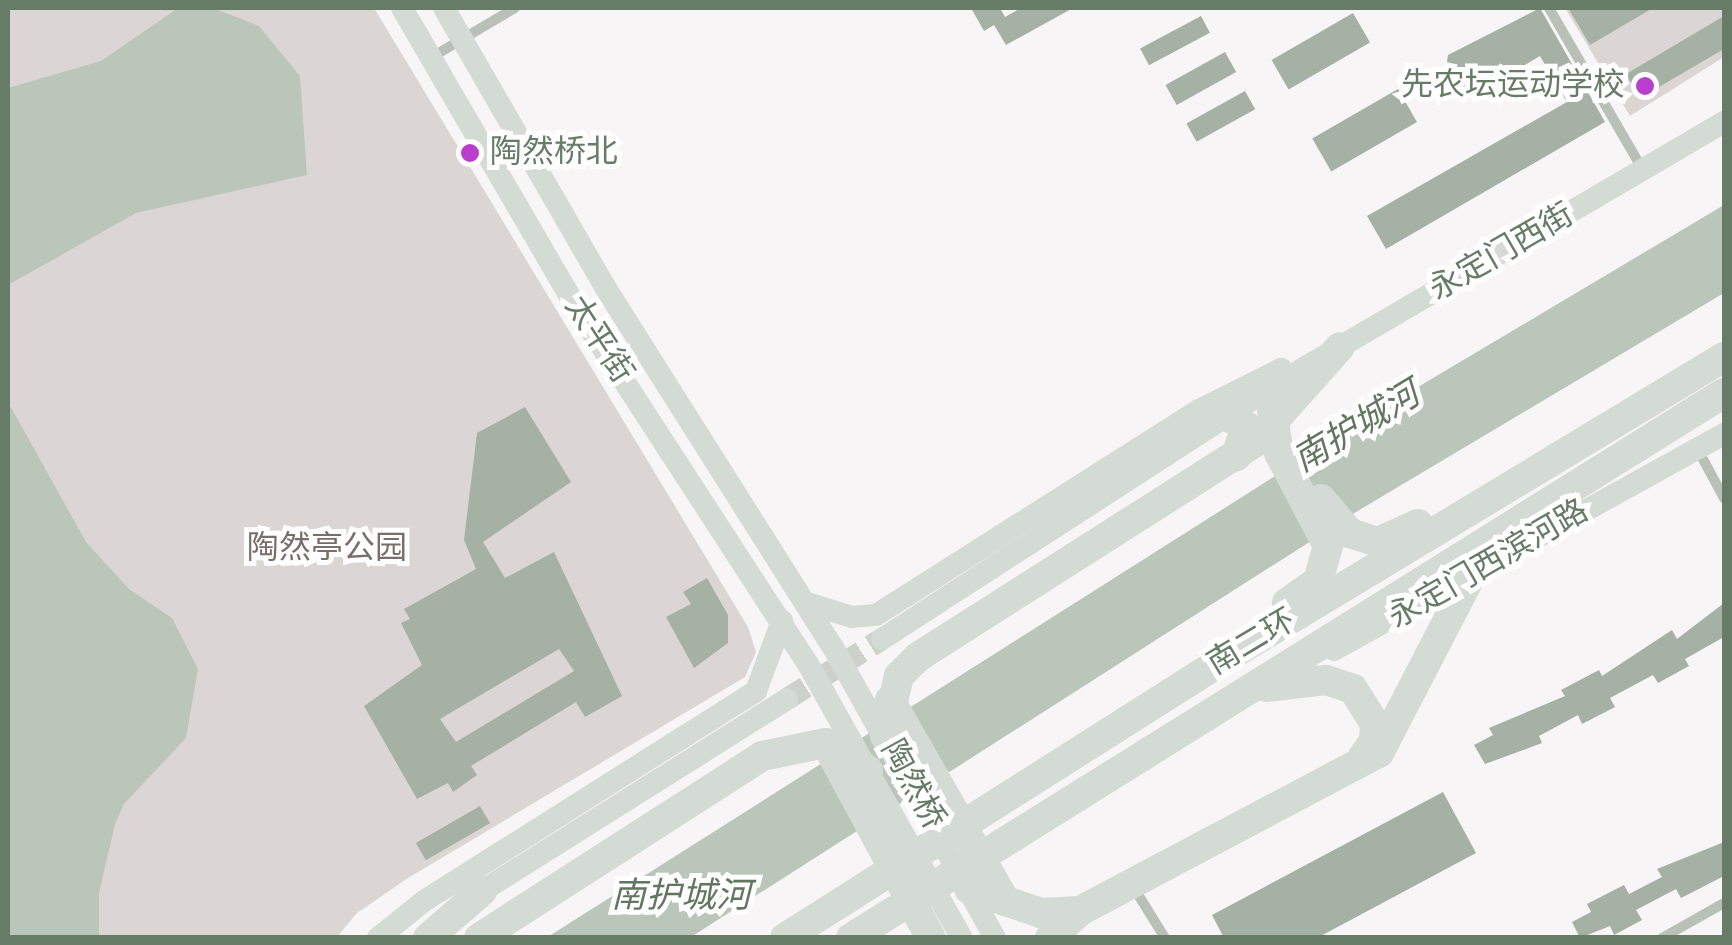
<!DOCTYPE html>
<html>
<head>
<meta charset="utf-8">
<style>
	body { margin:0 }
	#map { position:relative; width:1732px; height:945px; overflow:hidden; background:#f7f5f5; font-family:"Sofia Sans Condensed","Noto Sans SC",sans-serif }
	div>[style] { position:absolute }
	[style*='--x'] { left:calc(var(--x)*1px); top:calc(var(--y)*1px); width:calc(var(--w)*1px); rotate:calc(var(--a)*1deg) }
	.green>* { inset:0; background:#dbd6d4 }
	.water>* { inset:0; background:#bac6b9 }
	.building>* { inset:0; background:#a5b1a5; transform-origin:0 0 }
	.secondary-tunnel>* { height:22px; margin-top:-11px; transform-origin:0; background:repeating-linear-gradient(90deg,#ccd1ca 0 22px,transparent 0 33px) }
	.street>* { height:10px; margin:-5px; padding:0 5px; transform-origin:5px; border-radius:5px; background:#b8c0b8 }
	.secondary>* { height:22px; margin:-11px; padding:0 11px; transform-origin:11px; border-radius:11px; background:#d4dad4 }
	.highway>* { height:30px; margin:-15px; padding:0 15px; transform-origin:15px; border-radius:15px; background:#d4dad4 }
	.dots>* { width:28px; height:28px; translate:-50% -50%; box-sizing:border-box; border:5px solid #fff; border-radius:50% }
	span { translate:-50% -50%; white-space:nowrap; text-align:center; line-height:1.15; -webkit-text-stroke:10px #fff; paint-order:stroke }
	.poi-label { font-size:32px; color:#667c66 }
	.right { translate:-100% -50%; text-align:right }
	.left { translate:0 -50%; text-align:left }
	.street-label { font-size:32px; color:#667c66 }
	.park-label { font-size:32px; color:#7a6f68 }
	.water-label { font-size:35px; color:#637760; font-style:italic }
	.frame { position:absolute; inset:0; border:10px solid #667c66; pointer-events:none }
</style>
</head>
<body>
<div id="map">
	<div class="green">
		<div style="clip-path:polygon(8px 8px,374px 8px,748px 627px,756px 652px,745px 677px,408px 878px,357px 913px,337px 937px,8px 937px)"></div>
		<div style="clip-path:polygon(1565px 8px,1724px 8px,1724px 57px,1630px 116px)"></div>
	</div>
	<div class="water">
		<div style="clip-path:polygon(178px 8px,213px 8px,259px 26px,300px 76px,307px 175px,136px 213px,8px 285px,8px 88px,101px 61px)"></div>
		<div style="clip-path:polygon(1724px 205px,1724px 293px,1361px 509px,691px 937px,546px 938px,1381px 409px)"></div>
		<div style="clip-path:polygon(8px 402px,86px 542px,129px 589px,172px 618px,198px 669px,186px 738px,124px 804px,115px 824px,99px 893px,99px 937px,8px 937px)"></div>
	</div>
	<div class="building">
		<div style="clip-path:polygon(971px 8px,1000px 8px,1005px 17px,1021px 8px,1073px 8px,1006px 45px,994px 25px,984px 31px)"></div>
		<div style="clip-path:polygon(1540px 8px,1605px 122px,1386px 249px,1367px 216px,1567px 102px,1540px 56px,1472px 96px,1458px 95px,1444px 81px,1448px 55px)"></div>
		<div style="clip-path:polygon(1568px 8px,1653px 8px,1590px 45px)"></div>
		<div style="left:1353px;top:13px;width:34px;height:94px;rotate:60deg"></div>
		<div style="left:1201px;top:16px;width:19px;height:69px;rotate:62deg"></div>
		<div style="clip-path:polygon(1724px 16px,1724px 49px,1640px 98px,1626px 74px)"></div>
		<div style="left:1225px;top:52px;width:23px;height:68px;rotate:61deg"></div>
		<div style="left:1398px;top:89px;width:38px;height:99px;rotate:60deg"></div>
		<div style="left:1245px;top:91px;width:21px;height:67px;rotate:61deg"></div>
		<div style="clip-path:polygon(evenodd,525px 407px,571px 482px,483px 542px,505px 578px,554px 552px,622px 696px,585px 717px,576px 702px,471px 766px,477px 775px,453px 792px,448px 783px,417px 799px,364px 706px,422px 665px,401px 623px,410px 619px,404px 609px,476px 569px,464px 540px,477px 433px,525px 407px,559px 649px,574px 671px,456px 742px,440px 719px,559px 649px)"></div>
		<div style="clip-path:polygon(707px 578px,728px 615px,728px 643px,694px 668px,666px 617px,691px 604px,683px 592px)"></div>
		<div style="clip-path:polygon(1724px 603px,1724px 637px,1685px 659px,1689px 666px,1658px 683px,1653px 675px,1610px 698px,1615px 707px,1582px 724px,1578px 715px,1539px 736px,1542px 743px,1485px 764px,1474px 745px,1493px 735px,1489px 728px,1565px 696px,1561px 690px,1599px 670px,1602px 676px,1672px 630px,1677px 639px)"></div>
		<div style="clip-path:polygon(1443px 792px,1476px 853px,1317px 938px,1224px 938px,1212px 915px)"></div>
		<div style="left:480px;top:806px;width:20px;height:74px;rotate:60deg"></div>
		<div style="clip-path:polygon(1724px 842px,1724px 876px,1681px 898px,1676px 889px,1636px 910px,1642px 920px,1614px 935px,1610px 926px,1580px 938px,1572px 922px,1591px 912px,1587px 904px,1624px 885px,1629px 894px,1662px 877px,1657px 869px)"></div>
	</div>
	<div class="secondary-tunnel">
		<div style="--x:787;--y:699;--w:112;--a:-32.3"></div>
	</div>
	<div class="street">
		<div style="--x:1549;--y:8;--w:187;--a:59.9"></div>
		<div style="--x:432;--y:57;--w:96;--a:-30.6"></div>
		<div style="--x:1698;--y:450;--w:55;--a:61.6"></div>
		<div style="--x:1134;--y:888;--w:59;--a:58.2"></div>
		<div style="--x:1662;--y:938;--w:71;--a:-29.4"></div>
	</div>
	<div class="secondary">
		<div style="--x:402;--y:8;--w:342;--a:59.8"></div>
		<div style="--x:574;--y:304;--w:429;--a:57"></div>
		<div style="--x:808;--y:664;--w:314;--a:60.7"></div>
		<div style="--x:444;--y:8;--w:322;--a:60"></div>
		<div style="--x:605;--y:287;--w:426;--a:57.7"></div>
		<div style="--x:833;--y:647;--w:333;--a:60.9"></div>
		<div style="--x:807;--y:603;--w:47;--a:17.3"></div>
		<div style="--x:852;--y:617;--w:24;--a:-5"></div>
		<div style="--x:876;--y:615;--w:383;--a:-32.4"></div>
		<div style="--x:1199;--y:410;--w:92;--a:-26.6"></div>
		<div style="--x:882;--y:639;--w:474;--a:-32.9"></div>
		<div style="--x:1280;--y:382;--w:515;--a:-30.35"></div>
		<div style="--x:1334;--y:650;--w:446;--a:-29"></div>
		<div style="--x:468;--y:900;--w:377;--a:-32.2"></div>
		<div style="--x:378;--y:938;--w:59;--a:-38.8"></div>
		<div style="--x:424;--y:901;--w:393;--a:-32.3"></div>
		<div style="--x:756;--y:691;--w:75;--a:-69.6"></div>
	</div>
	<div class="highway">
		<div style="--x:1272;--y:411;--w:43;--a:80.5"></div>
		<div style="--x:1279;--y:453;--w:105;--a:62.2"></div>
		<div style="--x:1328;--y:546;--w:36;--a:106"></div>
		<div style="--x:1318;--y:581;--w:38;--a:145"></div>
		<div style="--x:1228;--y:417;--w:20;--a:27"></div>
		<div style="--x:1246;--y:426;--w:32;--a:108"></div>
		<div style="--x:1321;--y:499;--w:45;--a:49.5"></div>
		<div style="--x:1350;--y:533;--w:29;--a:18"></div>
		<div style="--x:1378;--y:542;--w:44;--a:-24.2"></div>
		<div style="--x:1266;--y:687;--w:60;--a:-6.7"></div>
		<div style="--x:1326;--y:680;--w:28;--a:18"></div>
		<div style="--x:1353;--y:689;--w:41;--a:57.8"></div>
		<div style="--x:1375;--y:724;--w:17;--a:93"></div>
		<div style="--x:1374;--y:741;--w:21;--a:125"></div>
		<div style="--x:890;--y:700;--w:232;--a:60.2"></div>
		<div style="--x:885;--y:736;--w:62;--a:-76.9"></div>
		<div style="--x:899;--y:676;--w:27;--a:-45"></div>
		<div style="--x:918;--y:657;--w:400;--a:-32.5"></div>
		<div style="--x:1255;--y:442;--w:127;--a:-48.2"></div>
		<div style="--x:827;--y:745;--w:219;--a:61.7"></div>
		<div style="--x:969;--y:889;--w:76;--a:18.4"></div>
		<div style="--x:1041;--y:913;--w:39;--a:-3"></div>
		<div style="--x:428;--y:938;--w:72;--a:-41"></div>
		<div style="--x:479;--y:938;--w:336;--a:-32.7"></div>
		<div style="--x:762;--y:756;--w:65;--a:-11.5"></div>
		<div style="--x:826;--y:743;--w:50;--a:32.7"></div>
		<div style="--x:785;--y:938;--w:522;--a:-32.41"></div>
		<div style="--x:1226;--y:658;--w:582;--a:-31.15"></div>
		<div style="--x:851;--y:938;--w:1029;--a:-31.98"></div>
		<div style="--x:1050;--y:938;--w:40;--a:-42"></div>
		<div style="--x:1080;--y:911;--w:338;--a:-27.9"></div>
		<div style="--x:1379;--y:753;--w:208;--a:-62.6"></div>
	</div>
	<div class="dots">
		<div style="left:1645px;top:86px;background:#ba3ece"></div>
		<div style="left:470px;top:153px;background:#ba3ece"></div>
	</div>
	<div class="poi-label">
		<span class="right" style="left:1625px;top:86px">先农坛运动学校</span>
		<span class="left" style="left:490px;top:153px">陶然桥北</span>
	</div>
	<div class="street-label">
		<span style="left:1502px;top:253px;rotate:-30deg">永定门西街</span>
		<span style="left:598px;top:340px;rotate:57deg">太平街</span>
		<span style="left:1489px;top:565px;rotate:-30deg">永定门西滨河路</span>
		<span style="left:1252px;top:643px;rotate:-31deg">南二环</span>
		<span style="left:912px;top:785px;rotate:61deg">陶然桥</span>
	</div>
	<div class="park-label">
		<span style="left:327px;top:549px">陶然亭公园</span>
	</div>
	<div class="water-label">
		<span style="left:1357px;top:428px;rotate:-31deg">南护城河</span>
		<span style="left:681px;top:897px">南护城河</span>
	</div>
	<div class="frame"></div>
</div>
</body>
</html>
